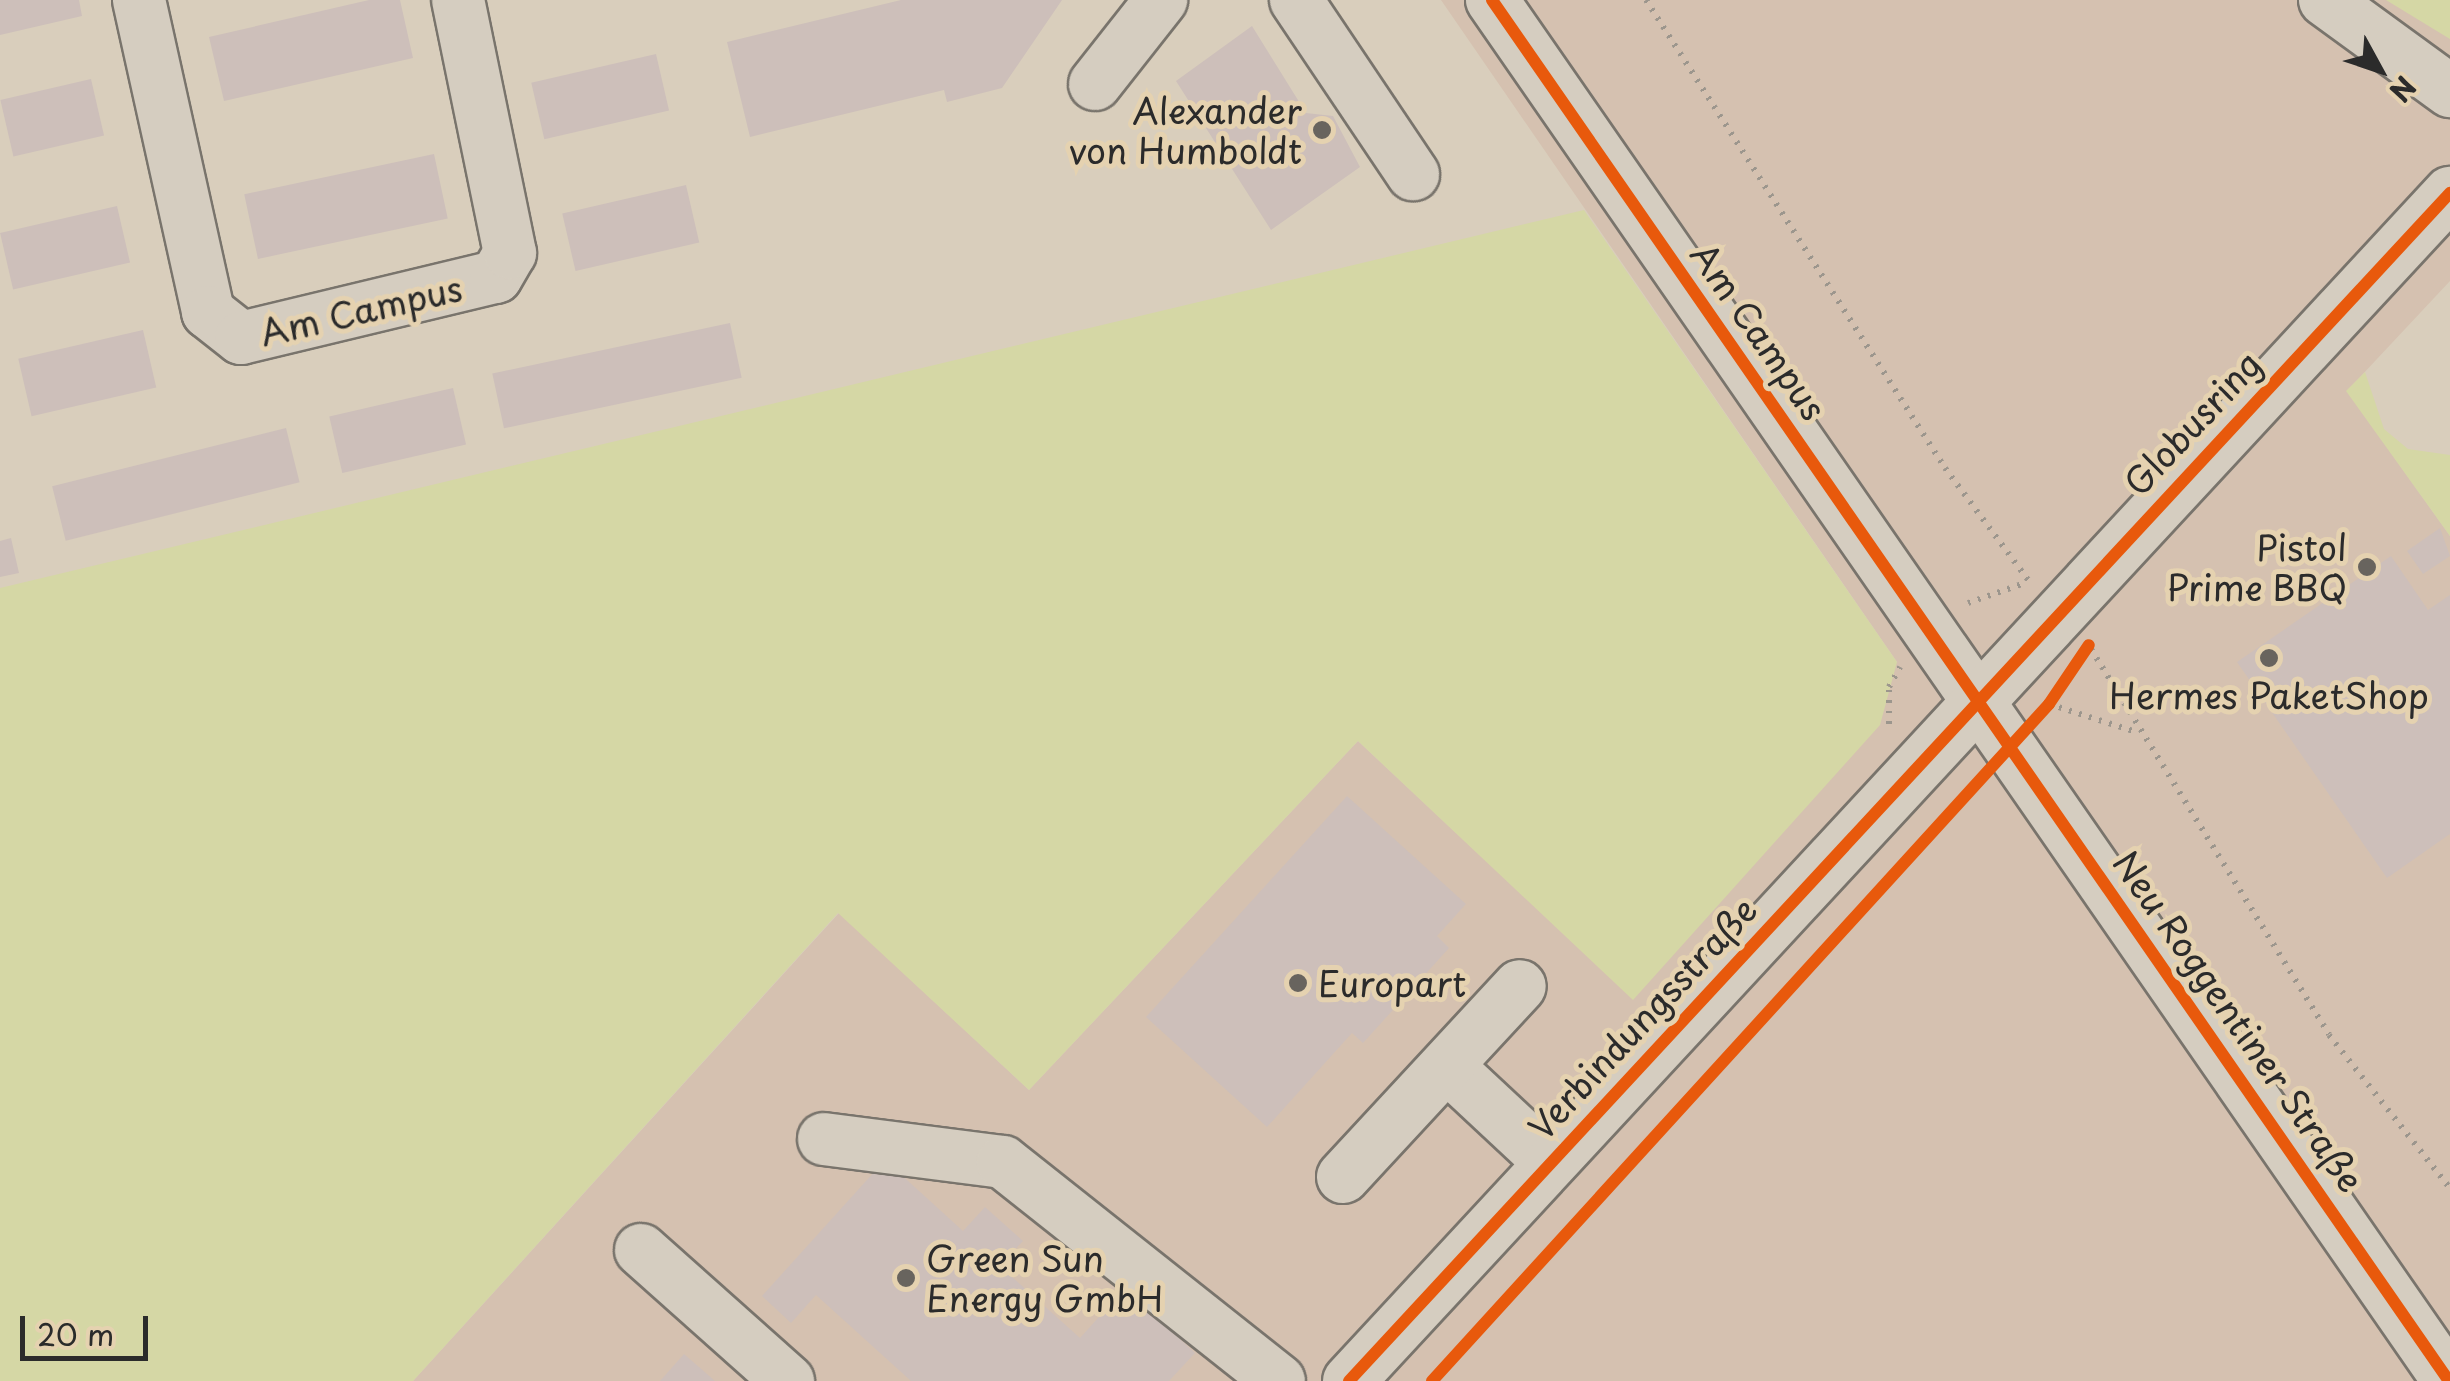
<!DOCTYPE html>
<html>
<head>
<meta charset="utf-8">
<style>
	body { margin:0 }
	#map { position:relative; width:2450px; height:1381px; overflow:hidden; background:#d9cebc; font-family:"Playpen Sans",sans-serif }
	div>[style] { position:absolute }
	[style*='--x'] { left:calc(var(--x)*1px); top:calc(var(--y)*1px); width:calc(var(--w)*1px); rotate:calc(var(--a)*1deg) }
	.built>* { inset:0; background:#d5c1b0 }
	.green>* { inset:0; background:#d5d7a5 }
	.building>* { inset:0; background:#cdbfba; transform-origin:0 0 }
	.path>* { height:6px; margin-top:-3px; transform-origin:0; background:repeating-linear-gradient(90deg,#9c968d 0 2.5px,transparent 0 10.5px) }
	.roads { filter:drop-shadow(2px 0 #79746c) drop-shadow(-2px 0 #79746c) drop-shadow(0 2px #79746c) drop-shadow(0 -2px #79746c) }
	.minor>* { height:52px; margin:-26px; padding:0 26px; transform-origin:26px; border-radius:26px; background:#d5cdc0 }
	.cycleway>* { height:12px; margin:-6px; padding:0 6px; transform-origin:6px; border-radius:6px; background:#e8590c }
	.dots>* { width:28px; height:28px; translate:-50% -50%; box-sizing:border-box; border:5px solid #e5d2b0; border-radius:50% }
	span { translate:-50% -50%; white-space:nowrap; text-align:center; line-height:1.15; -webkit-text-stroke:10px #e5d2b0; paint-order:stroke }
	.poi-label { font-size:35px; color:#2b2b2b }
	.right { translate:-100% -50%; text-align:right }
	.left { translate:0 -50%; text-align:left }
	.street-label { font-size:35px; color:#2b2b2b }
	.north { position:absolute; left:2330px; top:20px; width:100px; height:100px; -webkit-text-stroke:8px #e5d2b0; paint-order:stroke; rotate:130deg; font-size:28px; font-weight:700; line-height:40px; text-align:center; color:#2b2b2b }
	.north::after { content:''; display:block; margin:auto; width:35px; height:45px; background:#2b2b2b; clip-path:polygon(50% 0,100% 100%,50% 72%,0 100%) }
	.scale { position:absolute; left:20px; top:1316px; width:128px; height:45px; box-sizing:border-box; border:5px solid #2b2b2b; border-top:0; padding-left:12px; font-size:30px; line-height:35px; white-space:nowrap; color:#2b2b2b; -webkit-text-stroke:8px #e5d2b0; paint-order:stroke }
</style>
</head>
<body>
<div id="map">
	<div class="built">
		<div style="clip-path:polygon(1441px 0,2450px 0,2450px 281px,2347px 391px,2450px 536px,2450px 1381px,413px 1381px,839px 913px,1029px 1090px,1358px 741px,1633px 999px,1897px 662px)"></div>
	</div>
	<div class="green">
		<div style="clip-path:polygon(2386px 0,2450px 0,2450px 39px)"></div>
		<div style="clip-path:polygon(1584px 210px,1897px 662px,1880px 725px,1633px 1000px,1358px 741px,1029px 1090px,838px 913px,413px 1381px,0 1381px,0 588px)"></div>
		<div style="clip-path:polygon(2365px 372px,2384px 429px,2408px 449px,2450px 455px,2450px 536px,2346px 391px)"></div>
	</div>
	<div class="building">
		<div style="clip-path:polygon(0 0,79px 0,82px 16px,0 35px)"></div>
		<div style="clip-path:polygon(369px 0,400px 0,413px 58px,224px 101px,209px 37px)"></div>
		<div style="clip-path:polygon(901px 0,1062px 0,1002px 88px,947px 102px,944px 90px,750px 137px,727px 42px)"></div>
		<div style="clip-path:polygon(1252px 26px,1306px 113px,1333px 116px,1360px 167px,1271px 230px,1176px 81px)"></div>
		<div style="left:656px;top:54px;width:58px;height:128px;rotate:77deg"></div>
		<div style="left:91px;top:79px;width:58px;height:93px;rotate:77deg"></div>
		<div style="left:434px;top:154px;width:66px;height:194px;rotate:78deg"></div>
		<div style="left:686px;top:185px;width:59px;height:127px;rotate:77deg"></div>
		<div style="left:117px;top:206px;width:58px;height:120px;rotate:77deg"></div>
		<div style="left:730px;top:323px;width:56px;height:243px;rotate:78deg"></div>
		<div style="left:143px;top:330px;width:59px;height:128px;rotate:77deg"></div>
		<div style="left:453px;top:388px;width:58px;height:127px;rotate:77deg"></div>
		<div style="left:286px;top:428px;width:56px;height:241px;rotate:76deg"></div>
		<div style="clip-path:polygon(2440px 528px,2450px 556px,2423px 574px,2407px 551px)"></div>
		<div style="clip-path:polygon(11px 538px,19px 573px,0 577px,0 541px)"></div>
		<div style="clip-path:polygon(2391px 556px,2428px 610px,2450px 595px,2450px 834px,2387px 878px,2237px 662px)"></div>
		<div style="clip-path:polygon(1347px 796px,1466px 904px,1437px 936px,1449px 948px,1363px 1043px,1352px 1033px,1267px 1127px,1146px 1017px)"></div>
		<div style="clip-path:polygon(885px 1160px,963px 1231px,985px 1207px,1023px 1241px,1000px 1266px,1080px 1338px,1125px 1288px,1195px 1353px,1169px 1381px,911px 1381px,816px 1295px,791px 1323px,762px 1296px)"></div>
		<div style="clip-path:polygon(684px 1354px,715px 1381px,660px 1381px)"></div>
	</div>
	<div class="path">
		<div style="--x:1646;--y:0;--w:555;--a:57.43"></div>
		<div style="--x:1945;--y:468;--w:141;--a:53.4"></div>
		<div style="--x:1968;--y:603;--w:57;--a:-19.4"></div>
		<div style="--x:2091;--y:649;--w:453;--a:58.3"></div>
		<div style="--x:2329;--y:1035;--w:195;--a:51.7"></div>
		<div style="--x:2049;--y:704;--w:88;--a:17.8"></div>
		<div style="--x:1889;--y:724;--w:37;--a:-90"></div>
		<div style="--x:1889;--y:687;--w:23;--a:-61"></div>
		<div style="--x:1432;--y:1381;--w:809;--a:-47.65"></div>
	</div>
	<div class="roads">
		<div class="minor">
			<div style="--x:139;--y:0;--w:320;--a:77.5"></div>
			<div style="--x:208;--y:312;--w:42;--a:38.2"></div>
			<div style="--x:241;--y:338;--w:262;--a:-13.5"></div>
			<div style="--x:496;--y:277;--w:28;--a:-60"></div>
			<div style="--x:510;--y:253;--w:258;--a:-101.6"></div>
			<div style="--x:1296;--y:0;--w:210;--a:56.1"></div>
			<div style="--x:1492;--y:0;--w:1680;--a:55.28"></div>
			<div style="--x:2325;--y:0;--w:155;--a:36.1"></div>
			<div style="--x:1095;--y:84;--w:107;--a:-51.8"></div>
			<div style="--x:1447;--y:1066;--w:141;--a:43"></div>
			<div style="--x:824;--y:1139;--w:180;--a:7.3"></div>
			<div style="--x:1003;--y:1162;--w:352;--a:38.4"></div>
			<div style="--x:1343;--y:1177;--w:260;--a:-47.2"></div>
			<div style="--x:641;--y:1250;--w:197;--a:41.7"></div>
			<div style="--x:1349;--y:1381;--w:1620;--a:-47.18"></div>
		</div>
	</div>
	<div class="cycleway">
		<div style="--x:1492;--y:0;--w:1680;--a:55.28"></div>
		<div style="--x:1349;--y:1381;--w:1620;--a:-47.18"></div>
		<div style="--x:1432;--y:1381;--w:916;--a:-47.65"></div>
		<div style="--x:2049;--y:704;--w:71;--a:-55.9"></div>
	</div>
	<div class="dots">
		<div style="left:1322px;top:130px;background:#68645e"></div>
		<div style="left:2367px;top:567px;background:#68645e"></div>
		<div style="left:2269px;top:658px;background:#68645e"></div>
		<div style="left:1298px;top:983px;background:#68645e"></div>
		<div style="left:906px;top:1278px;background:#68645e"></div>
	</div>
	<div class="poi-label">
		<span class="right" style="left:1302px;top:130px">Alexander<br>von Humboldt</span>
		<span class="right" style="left:2347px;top:567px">Pistol<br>Prime BBQ</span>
		<span style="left:2269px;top:695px">Hermes PaketShop</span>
		<span class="left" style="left:1318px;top:983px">Europart</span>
		<span class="left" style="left:926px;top:1278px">Green Sun<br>Energy GmbH</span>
	</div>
	<div class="street-label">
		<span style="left:361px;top:310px;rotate:-13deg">Am Campus</span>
		<span style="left:1759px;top:331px;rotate:55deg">Am Campus</span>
		<span style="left:2192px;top:423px;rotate:-47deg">Globusring</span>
		<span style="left:1642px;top:1018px;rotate:-47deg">Verbindungsstraße</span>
		<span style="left:2239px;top:1021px;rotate:55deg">Neu Roggentiner Straße</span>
	</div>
	<div class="north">N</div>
	<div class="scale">20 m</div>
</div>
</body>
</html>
